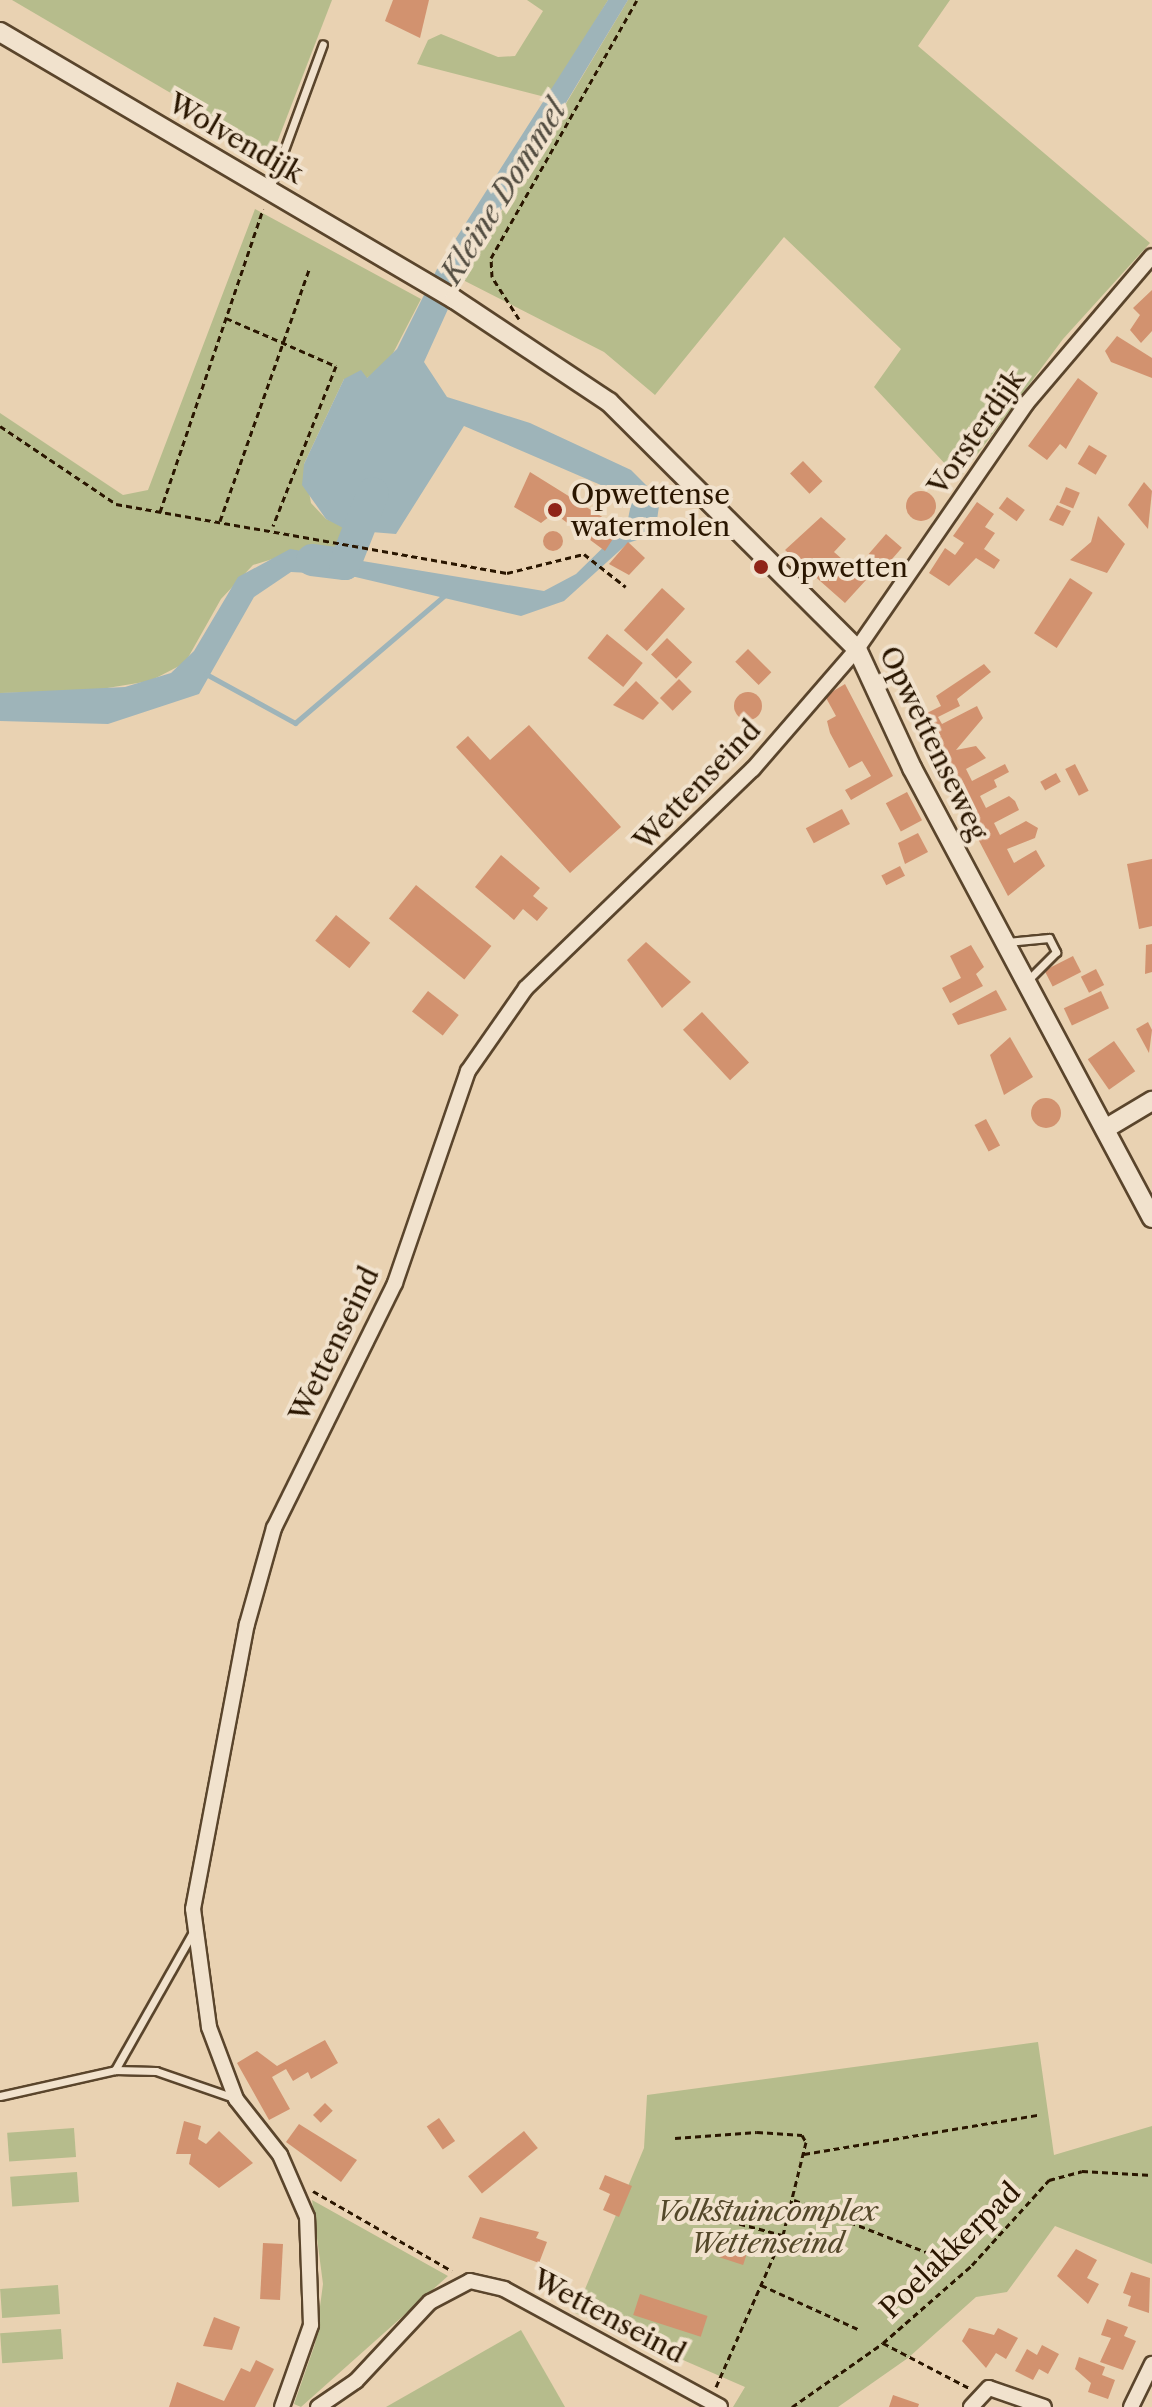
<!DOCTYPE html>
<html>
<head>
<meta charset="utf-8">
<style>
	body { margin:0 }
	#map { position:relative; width:1152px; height:2407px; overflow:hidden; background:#e9d2b2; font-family:"Libre Caslon Text",serif }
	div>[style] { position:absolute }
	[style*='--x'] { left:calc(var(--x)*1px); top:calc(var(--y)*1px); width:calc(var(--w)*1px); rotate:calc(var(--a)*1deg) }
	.green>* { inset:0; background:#b6bc8c; transform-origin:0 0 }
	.water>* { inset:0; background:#9eb4b9 }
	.stream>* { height:5px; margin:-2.5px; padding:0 2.5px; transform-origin:2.5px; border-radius:2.5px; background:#9eb4b9 }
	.river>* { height:32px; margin:-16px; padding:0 16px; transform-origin:16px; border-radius:16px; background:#9eb4b9 }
	.building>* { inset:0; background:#d2926f; transform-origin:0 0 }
	.round { border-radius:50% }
	.path>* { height:3px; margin-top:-1.5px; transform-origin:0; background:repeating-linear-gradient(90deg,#2a1600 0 6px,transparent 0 10px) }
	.roads { filter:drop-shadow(2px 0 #5a452c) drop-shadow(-2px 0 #5a452c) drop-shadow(0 2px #5a452c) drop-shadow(0 -2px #5a452c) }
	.service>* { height:7px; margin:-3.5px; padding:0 3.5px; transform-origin:3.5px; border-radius:3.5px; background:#f1e2cd }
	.minor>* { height:14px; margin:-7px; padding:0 7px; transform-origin:7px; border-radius:7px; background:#f1e2cd }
	.tertiary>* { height:18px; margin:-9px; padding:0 9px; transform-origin:9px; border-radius:9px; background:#f1e2cd }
	.dots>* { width:22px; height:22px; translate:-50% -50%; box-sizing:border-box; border:4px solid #f1e2cd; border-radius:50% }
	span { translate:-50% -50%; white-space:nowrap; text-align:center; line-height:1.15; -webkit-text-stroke:8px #f1e2cd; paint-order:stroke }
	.street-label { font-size:28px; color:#2a1600 }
	.poi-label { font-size:28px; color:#2a1600 }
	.left { translate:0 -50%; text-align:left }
	.park-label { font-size:28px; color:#54482a; font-style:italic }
	.water-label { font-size:30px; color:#534d41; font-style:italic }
</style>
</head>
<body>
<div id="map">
	<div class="green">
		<div style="clip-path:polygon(12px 0,332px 0,273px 153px)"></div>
		<div style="clip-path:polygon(527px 0,608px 0,549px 98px,417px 64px,428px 40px,441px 34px,498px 57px,515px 56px,543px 11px)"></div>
		<div style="clip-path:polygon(628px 0,950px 0,918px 46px,1150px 243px,1063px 339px,959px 479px,874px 387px,901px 349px,784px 237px,655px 395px,604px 352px,461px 279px)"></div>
		<div style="clip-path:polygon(255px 209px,421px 299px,388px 363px,367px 378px,344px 379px,304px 464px,311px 503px,326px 519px,371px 536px,362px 558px,308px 548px,253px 565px,221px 599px,185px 663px,150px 681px,89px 691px,0 693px,0 413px,123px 495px,148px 490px)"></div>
		<div style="clip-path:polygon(1038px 2042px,1054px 2155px,1152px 2126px,1152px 2264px,1055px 2226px,1007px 2292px,976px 2297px,908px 2358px,838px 2407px,733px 2407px,745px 2387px,575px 2313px,644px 2148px,647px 2095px)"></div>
		<div style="left:74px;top:2128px;width:29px;height:67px;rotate:86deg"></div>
		<div style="left:77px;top:2172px;width:30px;height:67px;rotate:86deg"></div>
		<div style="clip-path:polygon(312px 2200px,448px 2276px,301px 2407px,294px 2404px,315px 2344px,323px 2284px)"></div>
		<div style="left:58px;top:2285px;width:29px;height:58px;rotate:86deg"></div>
		<div style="left:61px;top:2329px;width:30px;height:61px;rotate:86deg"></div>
		<div style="clip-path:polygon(521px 2330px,565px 2407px,386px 2407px)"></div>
	</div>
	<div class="water">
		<div style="clip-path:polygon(608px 0,628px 0,468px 265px,424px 362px,447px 397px,530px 423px,631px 470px,660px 499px,655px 534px,628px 543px,564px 601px,521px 616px,347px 575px,291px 572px,254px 597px,199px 694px,108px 724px,0 721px,0 693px,125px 687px,171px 673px,194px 651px,238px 577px,290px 549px,544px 591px,576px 574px,627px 524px,631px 504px,624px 495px,464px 426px,396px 534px,347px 530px,326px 519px,302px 485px,304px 464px,344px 379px,361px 370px,367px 378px,397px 349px,439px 265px)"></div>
	</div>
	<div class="stream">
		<div style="--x:206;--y:674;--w:102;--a:28.8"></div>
		<div style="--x:295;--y:723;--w:197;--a:-40.5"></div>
	</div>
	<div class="river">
		<div style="--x:312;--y:560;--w:33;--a:7"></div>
		<div style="--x:345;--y:564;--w:76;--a:-68.5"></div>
	</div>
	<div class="building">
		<div style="clip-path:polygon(393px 0,429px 0,420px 38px,385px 21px)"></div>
		<div style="clip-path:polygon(1152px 290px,1152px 331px,1141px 343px,1130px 330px,1140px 315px,1133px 308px)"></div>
		<div style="clip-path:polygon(1117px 336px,1152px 358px,1152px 378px,1111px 362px,1105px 351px)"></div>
		<div style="clip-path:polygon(1078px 378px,1098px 393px,1066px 449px,1060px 444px,1047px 460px,1028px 446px)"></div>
		<div style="left:1089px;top:445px;width:21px;height:22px;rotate:31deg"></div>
		<div style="left:803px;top:461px;width:28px;height:18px;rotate:46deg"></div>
		<div style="clip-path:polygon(530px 472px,620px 528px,605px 551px,554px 513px,541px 523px,514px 507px)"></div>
		<div style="clip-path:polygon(1144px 482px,1152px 491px,1148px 529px,1128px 505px)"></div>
		<div style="left:1066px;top:487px;width:15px;height:17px;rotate:23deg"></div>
		<div class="round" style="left:906px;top:491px;width:30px;height:30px"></div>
		<div style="left:1007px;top:497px;width:22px;height:14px;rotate:36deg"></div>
		<div style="clip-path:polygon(977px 502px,994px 514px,985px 527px,995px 533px,984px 549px,1000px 560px,994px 569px,976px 558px,949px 586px,929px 573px,945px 548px,955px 555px,964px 543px,953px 536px)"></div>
		<div style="clip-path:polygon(1057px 505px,1071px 511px,1063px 526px,1049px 520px)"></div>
		<div style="clip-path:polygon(1098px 516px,1125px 544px,1107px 573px,1070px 560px,1091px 542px)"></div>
		<div style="clip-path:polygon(821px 517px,846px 539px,834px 552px,866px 580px,845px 603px,785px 550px)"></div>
		<div class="round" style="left:543px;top:531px;width:20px;height:20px"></div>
		<div style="left:886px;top:534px;width:21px;height:33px;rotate:41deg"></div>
		<div style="clip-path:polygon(628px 542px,645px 558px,629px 575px,609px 564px)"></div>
		<div style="left:1070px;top:578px;width:27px;height:66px;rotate:33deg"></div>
		<div style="left:662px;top:588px;width:31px;height:57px;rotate:42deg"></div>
		<div style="left:607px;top:634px;width:46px;height:31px;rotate:39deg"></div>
		<div style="left:667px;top:638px;width:35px;height:23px;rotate:44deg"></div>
		<div style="left:748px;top:649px;width:33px;height:18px;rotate:45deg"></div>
		<div style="clip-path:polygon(984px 664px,991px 672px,957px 699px,960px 706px,938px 717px,942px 724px,977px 706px,983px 718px,956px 750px,976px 746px,986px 758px,966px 769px,972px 781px,1005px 764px,1009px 772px,994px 780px,997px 787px,980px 796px,986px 808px,1009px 796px,1015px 801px,1019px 810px,994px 823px,1000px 835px,1026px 821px,1038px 828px,1035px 838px,1007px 849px,1014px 863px,1036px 850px,1045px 866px,1008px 896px,915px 719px,941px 706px,936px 696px)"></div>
		<div style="left:679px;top:679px;width:18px;height:27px;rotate:45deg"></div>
		<div style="clip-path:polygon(636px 681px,659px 703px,643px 720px,613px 705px)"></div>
		<div style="clip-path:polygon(845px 684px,893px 776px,851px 800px,845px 790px,871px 776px,862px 761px,849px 768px,830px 733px,827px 721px,836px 716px,825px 696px)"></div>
		<div class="round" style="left:734px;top:692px;width:28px;height:28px"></div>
		<div style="clip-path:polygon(529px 725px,621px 827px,570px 873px,456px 747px,468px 736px,490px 760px)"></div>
		<div style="left:1075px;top:764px;width:30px;height:11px;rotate:63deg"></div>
		<div style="left:1056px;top:773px;width:10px;height:18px;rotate:61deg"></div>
		<div style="left:907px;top:792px;width:32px;height:24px;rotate:62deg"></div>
		<div style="left:842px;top:809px;width:17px;height:41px;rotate:62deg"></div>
		<div style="clip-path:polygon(918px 833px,928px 852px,905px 864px,898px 843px)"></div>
		<div style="clip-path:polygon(501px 855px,540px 888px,533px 896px,548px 908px,537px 921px,523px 909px,514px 920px,475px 887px)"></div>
		<div style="clip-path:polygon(1152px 859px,1152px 926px,1139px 929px,1127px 864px)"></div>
		<div style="left:900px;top:866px;width:11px;height:21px;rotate:63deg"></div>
		<div style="left:416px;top:885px;width:97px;height:43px;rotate:39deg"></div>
		<div style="left:336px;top:915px;width:44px;height:33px;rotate:39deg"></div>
		<div style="clip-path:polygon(646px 942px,691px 982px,662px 1008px,627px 960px)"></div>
		<div style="clip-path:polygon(1152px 944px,1152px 972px,1145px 974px,1146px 945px)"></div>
		<div style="clip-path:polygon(971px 945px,984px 967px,976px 974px,983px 986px,950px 1003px,942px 988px,961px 978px,950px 956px)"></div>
		<div style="left:1073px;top:956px;width:18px;height:32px;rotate:63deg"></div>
		<div style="left:1096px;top:969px;width:18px;height:17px;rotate:63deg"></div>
		<div style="clip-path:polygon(996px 990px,1007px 1010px,958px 1025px,952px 1014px)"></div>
		<div style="left:428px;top:991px;width:39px;height:26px;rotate:38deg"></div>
		<div style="left:1101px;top:991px;width:19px;height:41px;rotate:65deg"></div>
		<div style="left:702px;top:1012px;width:69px;height:26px;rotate:47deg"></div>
		<div style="clip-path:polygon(1148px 1022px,1152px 1030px,1149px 1053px,1136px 1029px)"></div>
		<div style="clip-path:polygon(1010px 1037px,1033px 1077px,1004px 1095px,990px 1055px)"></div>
		<div style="left:1114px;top:1041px;width:37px;height:32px;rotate:55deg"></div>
		<div class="round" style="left:1031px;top:1098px;width:30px;height:30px"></div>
		<div style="left:986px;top:1119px;width:30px;height:13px;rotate:62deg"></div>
		<div style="clip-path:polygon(325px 2040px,338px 2063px,311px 2079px,308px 2072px,293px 2081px,286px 2069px,272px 2077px,290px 2109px,269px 2120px,237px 2063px,257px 2051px,277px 2066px)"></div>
		<div style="left:325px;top:2103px;width:11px;height:17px;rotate:45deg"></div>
		<div style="left:439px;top:2118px;width:28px;height:15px;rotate:55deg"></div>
		<div style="clip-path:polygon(184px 2121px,201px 2126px,198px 2139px,206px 2144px,219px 2131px,253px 2163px,219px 2188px,189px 2164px,191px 2154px,176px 2154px)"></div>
		<div style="clip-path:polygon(299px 2124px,357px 2160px,341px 2182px,286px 2142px)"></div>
		<div style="left:524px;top:2131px;width:22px;height:72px;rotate:51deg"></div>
		<div style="clip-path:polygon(605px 2175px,632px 2186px,619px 2217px,603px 2210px,610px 2194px,599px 2189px)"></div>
		<div style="clip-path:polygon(480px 2217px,539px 2232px,536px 2238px,547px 2242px,539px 2263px,472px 2238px)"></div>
		<div style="left:263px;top:2243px;width:20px;height:56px;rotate:3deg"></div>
		<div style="left:724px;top:2243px;width:25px;height:15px;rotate:18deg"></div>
		<div style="clip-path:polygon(1076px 2249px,1097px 2260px,1087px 2278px,1099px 2284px,1088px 2304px,1057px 2276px)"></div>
		<div style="clip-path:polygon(1131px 2272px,1150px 2278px,1149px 2313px,1128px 2306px,1131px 2296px,1123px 2293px)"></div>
		<div style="left:640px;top:2294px;width:71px;height:22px;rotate:18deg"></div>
		<div style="clip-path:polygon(214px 2317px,240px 2327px,232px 2350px,203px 2346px)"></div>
		<div style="clip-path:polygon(1107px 2319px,1128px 2327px,1124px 2336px,1136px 2341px,1123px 2370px,1100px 2362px,1111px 2338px,1101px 2335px)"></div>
		<div style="clip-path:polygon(969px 2328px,994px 2335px,998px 2328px,1018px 2338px,1006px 2359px,996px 2353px,986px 2368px,962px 2341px)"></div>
		<div style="clip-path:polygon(1042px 2345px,1059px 2354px,1048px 2374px,1039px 2369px,1033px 2380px,1015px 2371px,1027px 2349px,1037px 2355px)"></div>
		<div style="clip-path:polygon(1079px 2357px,1105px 2367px,1102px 2375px,1115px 2380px,1108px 2399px,1088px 2392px,1091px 2383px,1075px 2369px)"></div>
		<div style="clip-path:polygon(256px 2360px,274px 2369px,255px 2407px,169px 2407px,177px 2382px,224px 2401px,241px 2368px,250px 2372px)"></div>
		<div style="clip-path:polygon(893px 2395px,919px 2404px,918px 2407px,889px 2407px)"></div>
	</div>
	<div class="path">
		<div style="--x:226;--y:318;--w:120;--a:23.6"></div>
		<div style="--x:336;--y:366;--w:172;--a:111.5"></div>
		<div style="--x:519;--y:319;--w:50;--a:-122.7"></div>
		<div style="--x:492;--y:277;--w:19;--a:-93"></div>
		<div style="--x:491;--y:258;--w:296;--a:-60.5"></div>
		<div style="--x:0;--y:426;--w:140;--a:33.9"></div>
		<div style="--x:116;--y:504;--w:397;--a:10"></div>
		<div style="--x:507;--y:573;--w:79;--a:-13.9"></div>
		<div style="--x:584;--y:554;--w:53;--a:38.2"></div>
		<div style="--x:160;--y:512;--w:320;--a:-71.2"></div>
		<div style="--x:220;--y:521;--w:267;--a:-70.5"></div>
		<div style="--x:675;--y:2138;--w:82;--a:-4.2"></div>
		<div style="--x:757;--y:2132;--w:45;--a:3.8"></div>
		<div style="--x:802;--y:2135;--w:8;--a:60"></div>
		<div style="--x:806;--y:2142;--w:96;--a:103.9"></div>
		<div style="--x:783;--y:2235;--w:166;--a:113.8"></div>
		<div style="--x:804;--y:2154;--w:237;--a:-9.5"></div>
		<div style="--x:313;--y:2191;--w:160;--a:29.9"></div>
		<div style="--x:794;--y:2200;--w:156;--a:21.5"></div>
		<div style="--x:662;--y:2203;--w:124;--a:14.9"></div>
		<div style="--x:761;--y:2285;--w:109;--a:24.4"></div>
		<div style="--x:883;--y:2343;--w:97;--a:27.6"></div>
		<div style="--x:792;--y:2407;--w:111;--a:-35.1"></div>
		<div style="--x:883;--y:2343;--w:118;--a:-41.2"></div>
		<div style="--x:972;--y:2265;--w:115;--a:-47.8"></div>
		<div style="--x:1049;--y:2180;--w:34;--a:-15"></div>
		<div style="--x:1082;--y:2171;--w:70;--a:3.3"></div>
	</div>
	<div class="roads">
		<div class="service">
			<div style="--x:270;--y:188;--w:153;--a:-69.8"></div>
			<div style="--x:1007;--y:942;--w:42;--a:-5.4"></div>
			<div style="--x:1049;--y:938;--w:16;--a:63"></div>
			<div style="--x:1056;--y:952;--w:41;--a:135"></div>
			<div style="--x:115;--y:2070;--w:159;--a:-60.5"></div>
			<div style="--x:0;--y:2096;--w:118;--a:-12.7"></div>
			<div style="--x:115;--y:2070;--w:41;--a:1.4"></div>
			<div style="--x:156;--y:2071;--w:83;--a:19.1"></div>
		</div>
		<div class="minor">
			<div style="--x:282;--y:2407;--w:87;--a:-70.5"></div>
			<div style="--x:311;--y:2325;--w:108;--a:-92.1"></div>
			<div style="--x:307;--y:2217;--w:68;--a:-113.5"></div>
			<div style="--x:280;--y:2155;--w:71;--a:-128.2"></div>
			<div style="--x:236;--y:2099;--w:77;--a:-110.6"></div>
			<div style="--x:209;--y:2027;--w:119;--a:-97.7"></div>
			<div style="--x:193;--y:1909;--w:290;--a:-79.3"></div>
			<div style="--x:247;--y:1624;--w:100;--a:-74.3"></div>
			<div style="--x:274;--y:1528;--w:273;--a:-63.7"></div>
			<div style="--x:395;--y:1283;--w:224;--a:-71"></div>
			<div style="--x:468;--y:1071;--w:101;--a:-55.1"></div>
			<div style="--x:526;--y:988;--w:315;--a:-44"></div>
			<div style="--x:753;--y:769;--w:159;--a:-49.1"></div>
			<div style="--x:857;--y:649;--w:298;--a:-55.4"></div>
			<div style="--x:1026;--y:404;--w:194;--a:-49.6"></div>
			<div style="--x:318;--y:2407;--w:46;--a:-34.4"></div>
			<div style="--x:356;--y:2381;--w:108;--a:-46.9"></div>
			<div style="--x:430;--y:2302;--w:45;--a:-27.7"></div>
			<div style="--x:470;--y:2281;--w:35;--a:13"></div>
			<div style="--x:504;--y:2289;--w:246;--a:28.6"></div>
			<div style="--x:971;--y:2407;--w:26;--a:-47"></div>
			<div style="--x:989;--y:2388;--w:58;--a:19.1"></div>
			<div style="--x:1131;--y:2407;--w:48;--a:-64"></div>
		</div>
		<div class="tertiary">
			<div style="--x:0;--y:32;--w:527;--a:30.46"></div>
			<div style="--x:454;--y:299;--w:186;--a:33.6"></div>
			<div style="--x:609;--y:402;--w:350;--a:44.9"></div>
			<div style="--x:857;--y:649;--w:131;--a:65.2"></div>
			<div style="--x:912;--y:768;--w:510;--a:61.93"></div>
			<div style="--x:1105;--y:1129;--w:55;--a:-30.8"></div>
		</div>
	</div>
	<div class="dots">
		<div style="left:555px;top:510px;background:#8f2418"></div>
		<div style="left:761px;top:567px;background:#8f2418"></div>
	</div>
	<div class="street-label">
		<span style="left:236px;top:138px;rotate:30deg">Wolvendijk</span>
		<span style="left:976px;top:432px;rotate:-55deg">Vorsterdijk</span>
		<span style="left:934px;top:743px;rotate:64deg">Opwettenseweg</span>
		<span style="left:697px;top:785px;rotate:-46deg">Wettenseind</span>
		<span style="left:334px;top:1344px;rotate:-64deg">Wettenseind</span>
		<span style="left:950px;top:2250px;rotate:-44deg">Poelakkerpad</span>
		<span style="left:609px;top:2316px;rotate:28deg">Wettenseind</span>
	</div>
	<div class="poi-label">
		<span class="left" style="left:571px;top:510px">Opwettense<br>watermolen</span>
		<span class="left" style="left:777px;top:567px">Opwetten</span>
	</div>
	<div class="park-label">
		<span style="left:767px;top:2227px">Volkstuincomplex<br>Wettenseind</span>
	</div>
	<div class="water-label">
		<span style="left:504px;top:192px;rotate:-58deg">Kleine Dommel</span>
	</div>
</div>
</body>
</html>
